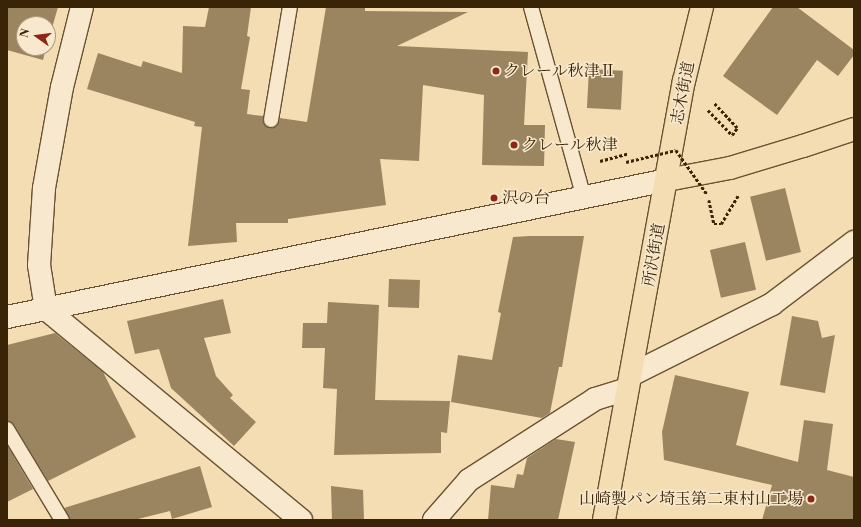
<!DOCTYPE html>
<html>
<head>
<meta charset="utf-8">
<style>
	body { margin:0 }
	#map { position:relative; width:861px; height:527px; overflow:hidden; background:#f4ddb3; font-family:"Libre Bodoni","Noto Serif JP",serif }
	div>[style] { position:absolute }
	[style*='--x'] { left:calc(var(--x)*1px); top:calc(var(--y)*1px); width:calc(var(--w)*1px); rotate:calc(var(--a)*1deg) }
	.building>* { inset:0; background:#9b8460; transform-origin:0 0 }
	.path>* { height:2.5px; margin-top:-1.25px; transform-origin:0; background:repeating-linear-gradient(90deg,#3a2407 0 3px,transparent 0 5px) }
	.roads { filter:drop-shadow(1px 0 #685232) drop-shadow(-1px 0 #685232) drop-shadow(0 1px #685232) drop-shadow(0 -1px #685232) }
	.lane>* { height:14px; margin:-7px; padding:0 7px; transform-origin:7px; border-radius:7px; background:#f8e9ce }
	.street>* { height:22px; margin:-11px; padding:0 11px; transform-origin:11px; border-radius:11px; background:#f8e9ce }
	.secondary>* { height:22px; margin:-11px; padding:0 11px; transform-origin:11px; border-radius:11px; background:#f8e9ce }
	.primary>* { height:22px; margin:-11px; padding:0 11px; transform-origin:11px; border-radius:11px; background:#f4ddb3 }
	.path-bridge>* { height:2.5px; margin-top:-1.25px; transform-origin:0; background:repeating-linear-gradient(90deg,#3a2407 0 3px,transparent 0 5px) }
	.dots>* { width:11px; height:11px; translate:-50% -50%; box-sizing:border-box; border:2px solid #f8e9ce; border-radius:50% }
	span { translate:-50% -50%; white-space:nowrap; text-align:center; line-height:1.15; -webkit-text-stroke:3px #f8e9ce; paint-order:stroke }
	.poi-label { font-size:16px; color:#3a2407 }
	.left { translate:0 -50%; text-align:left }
	.right { translate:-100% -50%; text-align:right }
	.street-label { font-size:16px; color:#3a2407 }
	.frame { position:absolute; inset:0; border:8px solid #3a2407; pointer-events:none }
	.north { position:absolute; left:16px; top:16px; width:40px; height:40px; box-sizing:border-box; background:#f8e9ce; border:1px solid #ac9a7e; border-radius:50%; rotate:284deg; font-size:11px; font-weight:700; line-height:16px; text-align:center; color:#3a2407 }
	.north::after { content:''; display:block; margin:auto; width:14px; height:18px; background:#8f2418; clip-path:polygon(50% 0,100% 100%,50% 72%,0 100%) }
</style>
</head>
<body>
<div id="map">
	<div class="building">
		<div style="clip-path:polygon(7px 7px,58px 7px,48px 42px,48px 24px,24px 24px,24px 48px,46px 48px,43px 60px,7px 50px)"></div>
		<div style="clip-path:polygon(209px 7px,251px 7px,247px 36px,250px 37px,241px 89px,250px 90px,247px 114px,263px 116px,263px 123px,270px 128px,277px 126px,280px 118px,307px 122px,326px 7px,365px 7px,365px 11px,468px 12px,397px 46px,528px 52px,524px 125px,545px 125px,544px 166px,482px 165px,484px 95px,423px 85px,419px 161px,380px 159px,386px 205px,288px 219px,288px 223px,236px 223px,237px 242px,188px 246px,202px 127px,194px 126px,195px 122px,87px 89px,98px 53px,141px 67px,143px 61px,182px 73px,183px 26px,205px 27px)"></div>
		<div style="clip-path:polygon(773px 7px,797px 7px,854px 50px,854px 55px,838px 76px,817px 60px,777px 115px,723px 76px)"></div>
		<div style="left:589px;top:69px;width:34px;height:39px;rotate:3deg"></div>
		<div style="left:785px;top:188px;width:66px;height:36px;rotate:76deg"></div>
		<div style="clip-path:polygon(530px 236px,584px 236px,562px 367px,559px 367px,550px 413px,542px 418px,451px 402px,458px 355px,492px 360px,501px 313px,498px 312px,513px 237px)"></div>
		<div style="left:745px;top:242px;width:49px;height:36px;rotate:77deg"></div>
		<div style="left:389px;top:279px;width:31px;height:28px;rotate:2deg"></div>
		<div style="clip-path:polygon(223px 299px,231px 333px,204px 338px,216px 376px,233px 395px,230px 398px,256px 422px,234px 446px,171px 388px,159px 349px,135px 354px,127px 321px)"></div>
		<div style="clip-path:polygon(328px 302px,379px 305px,375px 400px,450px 401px,447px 433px,441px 432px,441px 453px,334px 455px,337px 389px,323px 388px,325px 348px,302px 348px,303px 323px,327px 323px)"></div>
		<div style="clip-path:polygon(792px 316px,818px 321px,822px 338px,835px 335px,825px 393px,780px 385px)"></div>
		<div style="clip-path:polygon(55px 333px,103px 372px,136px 437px,48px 481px,14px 425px,7px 421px,7px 345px)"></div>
		<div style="clip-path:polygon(675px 375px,749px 392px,736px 445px,798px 462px,804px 420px,833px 424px,827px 470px,854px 477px,854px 520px,762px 520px,772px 485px,664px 460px,662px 432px)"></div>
		<div style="clip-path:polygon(556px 439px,575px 442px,558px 520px,488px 520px,491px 485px,514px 488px,517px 474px,523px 475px,527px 458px)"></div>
		<div style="clip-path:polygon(7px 445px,33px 489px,7px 502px)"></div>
		<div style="clip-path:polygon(200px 466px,212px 507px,172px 519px,170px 511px,134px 520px,70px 520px,64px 508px)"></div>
		<div style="clip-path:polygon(331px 486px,363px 490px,364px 520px,332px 520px)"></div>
	</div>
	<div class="path">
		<div style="--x:708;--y:110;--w:35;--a:46"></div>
		<div style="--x:732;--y:135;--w:9;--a:-54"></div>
		<div style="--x:737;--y:128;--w:34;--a:-133"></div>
		<div style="--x:600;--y:161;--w:28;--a:-15"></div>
		<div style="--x:709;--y:200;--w:25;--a:78"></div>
		<div style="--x:714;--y:224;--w:7;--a:0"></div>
		<div style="--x:721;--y:224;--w:33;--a:-59"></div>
	</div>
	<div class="roads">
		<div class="lane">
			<div style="--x:531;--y:7;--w:198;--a:74.5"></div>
			<div style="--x:271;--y:120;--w:115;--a:-80.5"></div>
			<div style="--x:7;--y:429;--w:106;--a:58.9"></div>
		</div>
		<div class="street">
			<div style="--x:82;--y:7;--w:82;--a:104"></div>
			<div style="--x:62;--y:87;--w:103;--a:100.1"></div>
			<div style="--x:44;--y:188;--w:77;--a:93.7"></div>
			<div style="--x:39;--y:265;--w:45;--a:81"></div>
			<div style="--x:46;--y:309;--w:331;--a:39.6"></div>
			<div style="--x:631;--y:375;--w:158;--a:-26.7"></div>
			<div style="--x:772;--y:304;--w:103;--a:-37.1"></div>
			<div style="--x:434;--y:520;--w:53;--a:-48.8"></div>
			<div style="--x:469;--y:480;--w:150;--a:-32.7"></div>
			<div style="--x:595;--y:399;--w:34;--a:-17"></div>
		</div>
		<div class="secondary">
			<div style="--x:7;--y:317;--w:674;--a:-11.73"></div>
		</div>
		<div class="primary">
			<div style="--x:667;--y:180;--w:64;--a:-10.8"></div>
			<div style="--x:730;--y:168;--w:76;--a:-16.8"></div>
			<div style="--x:803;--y:146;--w:54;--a:-18.4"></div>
			<div style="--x:604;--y:520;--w:446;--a:-79.7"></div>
			<div style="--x:684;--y:81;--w:76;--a:-76.3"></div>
		</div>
	</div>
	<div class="path-bridge">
		<div style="--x:626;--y:162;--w:51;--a:-13.5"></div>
		<div style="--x:676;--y:150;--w:54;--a:54.8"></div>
	</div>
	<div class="dots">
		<div style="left:496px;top:71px;background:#8f2418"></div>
		<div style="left:514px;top:145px;background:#8f2418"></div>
		<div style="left:494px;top:198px;background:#8f2418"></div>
		<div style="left:811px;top:499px;background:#8f2418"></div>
	</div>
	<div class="poi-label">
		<span class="left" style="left:504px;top:71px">クレール秋津Ⅱ</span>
		<span class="left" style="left:522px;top:145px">クレール秋津</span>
		<span class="left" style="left:502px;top:198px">沢の台</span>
		<span class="right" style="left:803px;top:499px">山崎製パン埼玉第二東村山工場</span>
	</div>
	<div class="street-label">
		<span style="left:683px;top:93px;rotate:-79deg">志木街道</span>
		<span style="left:654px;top:255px;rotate:-80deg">所沢街道</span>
	</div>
	<div class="frame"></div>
	<div class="north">N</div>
</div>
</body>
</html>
